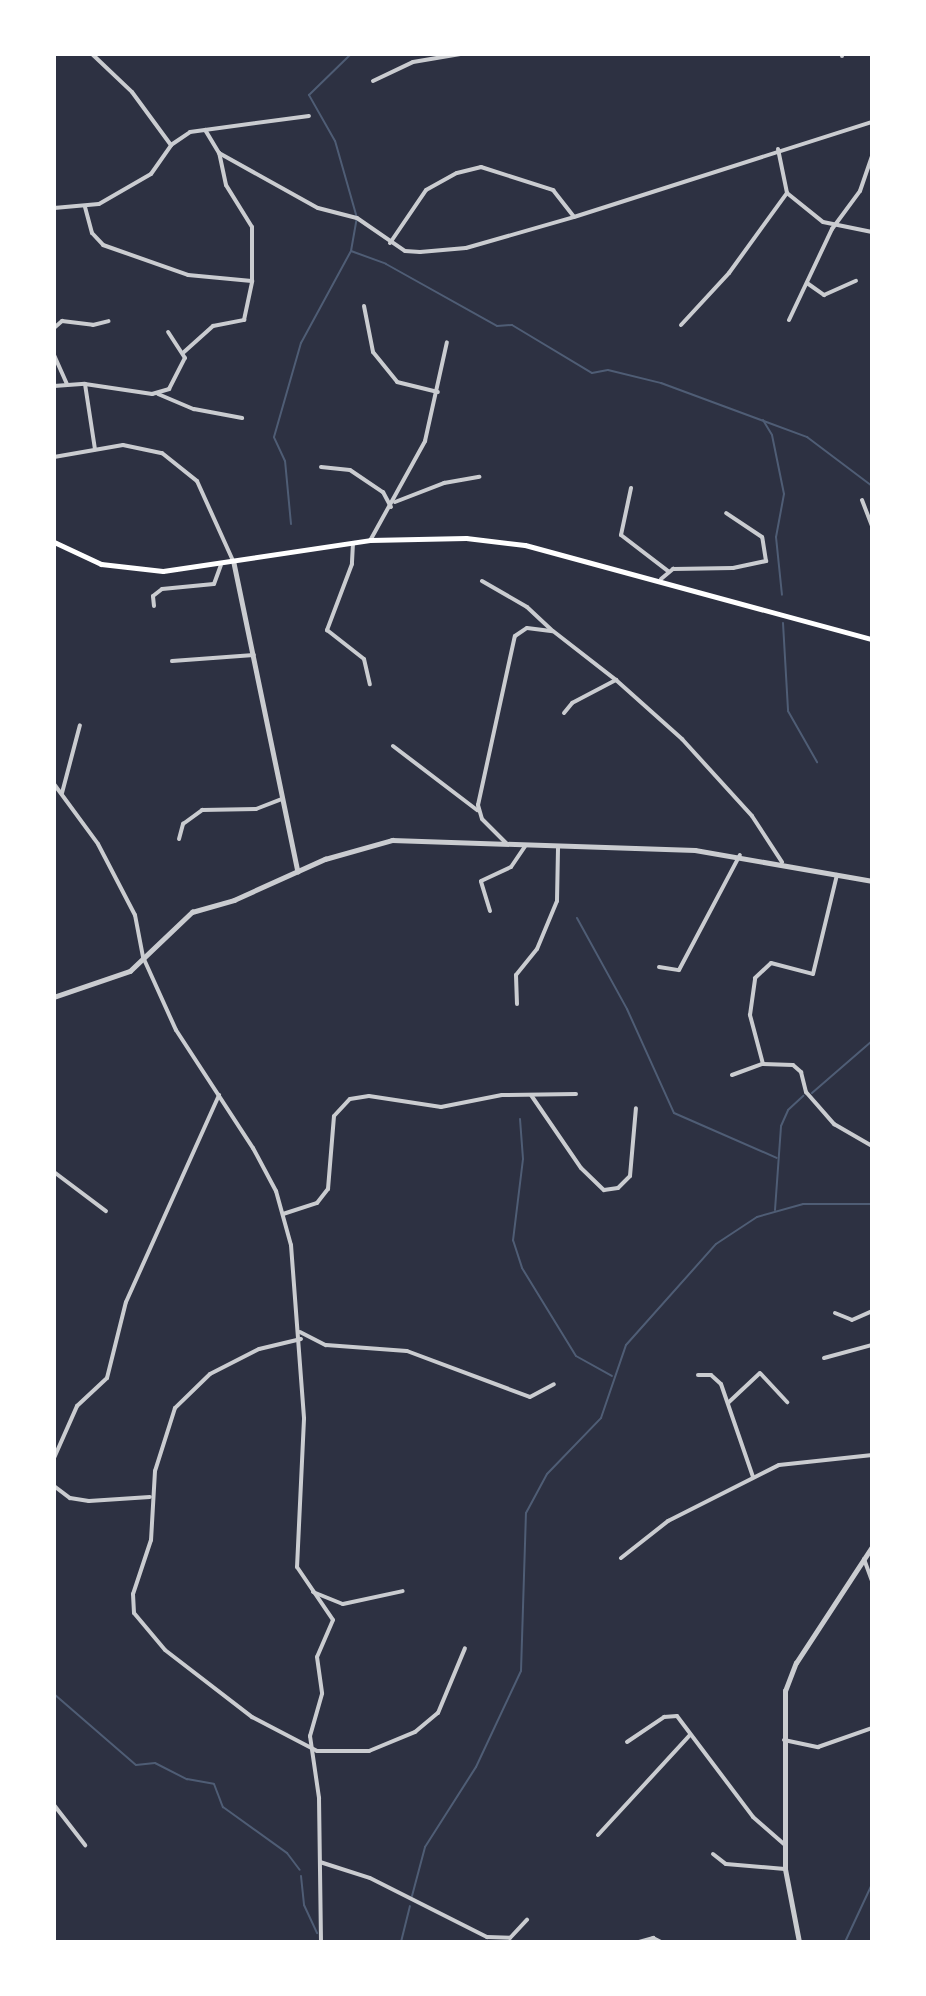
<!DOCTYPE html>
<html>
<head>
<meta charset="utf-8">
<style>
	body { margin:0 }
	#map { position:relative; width:926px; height:1996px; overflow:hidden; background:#2d3142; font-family:"Alegreya Sans",sans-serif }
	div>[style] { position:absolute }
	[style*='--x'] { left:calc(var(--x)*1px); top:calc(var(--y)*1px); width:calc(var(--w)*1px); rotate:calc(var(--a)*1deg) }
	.stream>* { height:2px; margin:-1px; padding:0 1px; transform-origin:1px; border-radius:1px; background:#4f5d75 }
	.minor>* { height:4px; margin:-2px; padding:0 2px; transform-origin:2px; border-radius:2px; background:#caccd0 }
	.tertiary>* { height:4.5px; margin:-2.25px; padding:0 2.25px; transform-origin:2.25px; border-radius:2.25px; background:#caccd0 }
	.secondary>* { height:5px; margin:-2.5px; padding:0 2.5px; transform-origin:2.5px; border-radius:2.5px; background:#fff }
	span { translate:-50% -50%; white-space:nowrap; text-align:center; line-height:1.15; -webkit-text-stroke:4.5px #fff; paint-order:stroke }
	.frame { position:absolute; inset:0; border:56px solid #fff; pointer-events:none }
</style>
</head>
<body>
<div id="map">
	<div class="stream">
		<div style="--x:351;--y:251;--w:37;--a:20"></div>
		<div style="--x:386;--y:264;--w:127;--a:29.2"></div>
		<div style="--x:497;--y:326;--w:15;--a:-4"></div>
		<div style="--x:512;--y:325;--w:93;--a:31"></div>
		<div style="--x:592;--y:373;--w:16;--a:-11"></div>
		<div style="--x:608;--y:370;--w:55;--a:13.8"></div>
		<div style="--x:661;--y:383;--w:156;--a:20.3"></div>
		<div style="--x:807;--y:437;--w:81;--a:37"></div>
		<div style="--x:763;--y:420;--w:17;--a:59"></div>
		<div style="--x:772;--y:435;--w:60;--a:78.5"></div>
		<div style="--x:784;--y:494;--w:44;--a:100.5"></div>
		<div style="--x:776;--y:537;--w:58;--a:84.1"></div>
		<div style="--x:291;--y:524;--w:63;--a:-95.4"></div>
		<div style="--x:285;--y:461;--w:26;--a:-115"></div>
		<div style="--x:274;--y:437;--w:98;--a:-74"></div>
		<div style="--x:301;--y:343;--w:105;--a:-61.5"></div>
		<div style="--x:351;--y:251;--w:34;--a:-80"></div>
		<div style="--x:357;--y:218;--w:80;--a:-105.9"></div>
		<div style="--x:335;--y:141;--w:53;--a:-119.5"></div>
		<div style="--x:309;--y:95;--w:59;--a:-44.3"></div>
		<div style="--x:783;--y:623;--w:88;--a:86.7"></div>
		<div style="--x:788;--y:711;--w:59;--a:60.4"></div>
		<div style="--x:577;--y:918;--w:104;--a:61.2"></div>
		<div style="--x:627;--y:1009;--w:114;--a:65.7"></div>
		<div style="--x:674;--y:1113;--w:112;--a:23.6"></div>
		<div style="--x:812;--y:1093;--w:79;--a:-40.9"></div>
		<div style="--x:520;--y:1119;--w:40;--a:85.7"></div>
		<div style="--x:523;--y:1159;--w:82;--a:97"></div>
		<div style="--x:513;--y:1240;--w:29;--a:72"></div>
		<div style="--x:522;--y:1268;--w:103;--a:58.5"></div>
		<div style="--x:576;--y:1356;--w:41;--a:29.1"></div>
		<div style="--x:775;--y:1210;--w:84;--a:-85.9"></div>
		<div style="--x:781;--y:1126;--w:17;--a:-66"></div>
		<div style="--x:788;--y:1110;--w:21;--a:-43"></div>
		<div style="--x:54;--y:1694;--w:108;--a:40.9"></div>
		<div style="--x:136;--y:1765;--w:19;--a:-6"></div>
		<div style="--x:155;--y:1763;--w:36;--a:27"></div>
		<div style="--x:187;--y:1779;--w:27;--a:10"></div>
		<div style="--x:214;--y:1784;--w:25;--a:69"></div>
		<div style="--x:223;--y:1807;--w:79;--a:35.7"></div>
		<div style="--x:287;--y:1853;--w:21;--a:53"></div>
		<div style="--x:301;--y:1876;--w:29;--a:84"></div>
		<div style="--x:304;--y:1905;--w:31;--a:65"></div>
		<div style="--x:412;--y:1896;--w:51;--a:-75.1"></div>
		<div style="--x:425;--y:1847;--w:95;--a:-57.5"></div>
		<div style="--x:476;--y:1767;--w:106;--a:-64.9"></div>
		<div style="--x:521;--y:1671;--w:158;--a:-88.2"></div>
		<div style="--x:526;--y:1513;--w:44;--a:-61.7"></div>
		<div style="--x:547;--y:1474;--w:78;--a:-46"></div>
		<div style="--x:601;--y:1418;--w:77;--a:-71.1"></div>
		<div style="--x:626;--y:1345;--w:135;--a:-48.3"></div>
		<div style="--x:716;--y:1244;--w:49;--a:-33.4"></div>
		<div style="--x:757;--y:1217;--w:48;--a:-15.8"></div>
		<div style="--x:803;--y:1204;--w:69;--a:0"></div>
		<div style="--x:401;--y:1942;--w:37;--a:-76"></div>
		<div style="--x:845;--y:1942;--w:64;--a:-65"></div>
	</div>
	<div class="minor">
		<div style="--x:92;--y:54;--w:55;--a:43.5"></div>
		<div style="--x:132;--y:92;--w:66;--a:53.7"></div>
		<div style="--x:842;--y:54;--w:2;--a:90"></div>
		<div style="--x:373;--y:81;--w:44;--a:-25.4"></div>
		<div style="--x:413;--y:62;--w:48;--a:-9.7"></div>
		<div style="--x:778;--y:149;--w:45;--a:78.4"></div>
		<div style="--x:787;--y:193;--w:46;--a:38.9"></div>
		<div style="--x:823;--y:222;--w:50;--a:11.5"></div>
		<div style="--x:219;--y:153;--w:113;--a:29.1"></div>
		<div style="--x:318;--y:208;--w:40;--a:14.4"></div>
		<div style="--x:357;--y:218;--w:58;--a:34.5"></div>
		<div style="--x:405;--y:251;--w:15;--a:4"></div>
		<div style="--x:420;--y:252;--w:46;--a:-5"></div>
		<div style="--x:466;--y:248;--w:112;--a:-16"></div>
		<div style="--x:574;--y:217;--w:313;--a:-17.7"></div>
		<div style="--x:85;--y:207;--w:27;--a:75"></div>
		<div style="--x:92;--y:233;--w:16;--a:47"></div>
		<div style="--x:103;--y:245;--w:90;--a:19.4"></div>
		<div style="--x:188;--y:275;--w:64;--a:5.4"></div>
		<div style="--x:54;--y:208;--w:45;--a:-5.1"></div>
		<div style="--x:99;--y:204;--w:60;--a:-30"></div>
		<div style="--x:151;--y:174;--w:35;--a:-55"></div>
		<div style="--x:171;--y:145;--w:23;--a:-34"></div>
		<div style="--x:190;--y:132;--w:120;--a:-7.7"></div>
		<div style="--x:390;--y:243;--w:64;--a:-55.8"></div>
		<div style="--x:426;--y:190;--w:35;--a:-29"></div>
		<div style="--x:457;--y:173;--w:25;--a:-14"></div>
		<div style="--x:481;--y:167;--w:76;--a:17.7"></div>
		<div style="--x:553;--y:190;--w:34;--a:52"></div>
		<div style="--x:807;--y:283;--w:21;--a:35"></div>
		<div style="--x:824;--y:295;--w:35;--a:-24"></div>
		<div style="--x:364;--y:306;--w:47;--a:78.9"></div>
		<div style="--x:373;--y:352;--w:38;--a:51"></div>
		<div style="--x:397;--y:382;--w:42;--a:13.7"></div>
		<div style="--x:789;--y:320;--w:101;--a:-64.7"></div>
		<div style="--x:832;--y:229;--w:47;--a:-53.6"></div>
		<div style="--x:860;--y:191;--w:36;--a:-71"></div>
		<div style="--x:681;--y:325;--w:71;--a:-47.3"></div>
		<div style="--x:729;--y:273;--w:99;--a:-54.1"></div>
		<div style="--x:54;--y:328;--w:11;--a:-41"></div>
		<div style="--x:62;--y:321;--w:31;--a:7"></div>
		<div style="--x:93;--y:325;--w:16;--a:-14"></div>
		<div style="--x:184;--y:352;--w:39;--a:-42"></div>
		<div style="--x:213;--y:326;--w:32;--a:-11"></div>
		<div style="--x:244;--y:320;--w:40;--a:-78"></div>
		<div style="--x:252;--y:281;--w:54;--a:-90"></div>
		<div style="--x:252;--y:227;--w:49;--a:-121.8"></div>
		<div style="--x:226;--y:185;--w:33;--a:-102"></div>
		<div style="--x:219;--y:153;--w:27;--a:-121"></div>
		<div style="--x:54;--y:355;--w:32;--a:66"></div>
		<div style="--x:85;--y:384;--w:68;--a:8.5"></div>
		<div style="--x:152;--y:394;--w:18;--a:-16"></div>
		<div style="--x:169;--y:389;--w:35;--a:-63"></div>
		<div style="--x:185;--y:358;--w:31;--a:-123"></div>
		<div style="--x:54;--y:386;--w:31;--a:-4"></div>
		<div style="--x:85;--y:384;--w:66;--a:81.3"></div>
		<div style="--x:158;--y:394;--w:39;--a:23"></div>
		<div style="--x:194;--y:409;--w:49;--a:10.6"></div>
		<div style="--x:54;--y:457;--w:70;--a:-9.9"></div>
		<div style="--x:123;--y:445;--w:40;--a:12"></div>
		<div style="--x:162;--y:453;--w:45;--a:38.7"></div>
		<div style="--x:197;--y:481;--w:90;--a:65.7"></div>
		<div style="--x:321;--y:467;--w:29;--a:6"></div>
		<div style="--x:350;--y:470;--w:40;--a:34"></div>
		<div style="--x:383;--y:492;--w:17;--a:62"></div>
		<div style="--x:631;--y:488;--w:48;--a:102"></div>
		<div style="--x:621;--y:535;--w:59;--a:37.5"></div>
		<div style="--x:862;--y:500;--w:28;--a:69"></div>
		<div style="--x:395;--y:502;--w:53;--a:-21.2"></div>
		<div style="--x:444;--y:483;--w:36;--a:-10"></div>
		<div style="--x:371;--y:539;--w:112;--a:-61.1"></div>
		<div style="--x:425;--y:441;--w:101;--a:-77.5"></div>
		<div style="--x:353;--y:543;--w:21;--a:93"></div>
		<div style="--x:352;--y:564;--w:71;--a:110.7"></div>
		<div style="--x:327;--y:630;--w:47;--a:38.1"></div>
		<div style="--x:364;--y:659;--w:26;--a:77"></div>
		<div style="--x:661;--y:579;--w:16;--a:-40"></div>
		<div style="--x:673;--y:569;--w:60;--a:-1"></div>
		<div style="--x:733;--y:568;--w:34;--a:-12"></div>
		<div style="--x:766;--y:561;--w:24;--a:-99"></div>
		<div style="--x:762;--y:537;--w:43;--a:-146.3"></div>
		<div style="--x:482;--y:581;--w:52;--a:30"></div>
		<div style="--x:527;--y:607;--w:34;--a:43"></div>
		<div style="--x:154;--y:606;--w:10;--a:-96"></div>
		<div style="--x:153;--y:596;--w:11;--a:-38"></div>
		<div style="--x:162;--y:589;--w:52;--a:-5.5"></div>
		<div style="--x:214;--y:584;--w:20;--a:-70"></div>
		<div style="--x:172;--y:661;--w:82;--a:-4.2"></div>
		<div style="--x:564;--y:713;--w:13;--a:-51"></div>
		<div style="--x:572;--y:703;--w:50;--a:-27.6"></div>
		<div style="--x:616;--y:680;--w:89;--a:41.8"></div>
		<div style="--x:682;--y:739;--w:104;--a:47.7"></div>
		<div style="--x:752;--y:816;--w:55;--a:56.9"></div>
		<div style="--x:393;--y:746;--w:106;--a:37.3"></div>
		<div style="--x:54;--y:784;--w:74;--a:53.7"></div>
		<div style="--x:98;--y:844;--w:80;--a:62.5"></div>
		<div style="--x:135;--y:915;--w:43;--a:79.2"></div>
		<div style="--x:143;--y:957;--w:80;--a:65.7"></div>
		<div style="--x:176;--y:1030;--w:141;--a:56.9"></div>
		<div style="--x:253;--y:1148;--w:49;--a:61.9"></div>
		<div style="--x:276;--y:1191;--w:56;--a:74.5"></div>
		<div style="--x:291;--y:1245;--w:174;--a:85.7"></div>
		<div style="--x:304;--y:1419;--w:148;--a:92.7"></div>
		<div style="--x:297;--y:1567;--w:64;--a:55.8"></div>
		<div style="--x:333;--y:1620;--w:40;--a:113.4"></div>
		<div style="--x:317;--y:1657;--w:37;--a:82"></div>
		<div style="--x:322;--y:1694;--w:44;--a:105.9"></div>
		<div style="--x:310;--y:1736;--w:63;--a:81.7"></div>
		<div style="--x:319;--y:1798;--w:144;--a:89.2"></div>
		<div style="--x:62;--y:793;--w:70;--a:-75.2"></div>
		<div style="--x:179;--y:839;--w:16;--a:-75"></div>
		<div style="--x:183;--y:824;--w:24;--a:-36"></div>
		<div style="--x:202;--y:810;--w:54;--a:-1.1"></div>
		<div style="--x:256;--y:809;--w:28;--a:-21"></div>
		<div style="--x:507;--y:844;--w:35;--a:-135"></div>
		<div style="--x:482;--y:819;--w:15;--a:-106"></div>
		<div style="--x:478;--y:805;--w:173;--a:-77.7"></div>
		<div style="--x:515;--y:636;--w:14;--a:-34"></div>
		<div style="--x:527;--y:628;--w:26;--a:7"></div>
		<div style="--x:553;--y:631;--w:80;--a:37.9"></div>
		<div style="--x:490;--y:911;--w:31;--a:-107"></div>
		<div style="--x:481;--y:881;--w:33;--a:-25"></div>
		<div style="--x:511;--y:867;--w:25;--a:-56"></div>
		<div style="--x:659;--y:967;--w:20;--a:9"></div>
		<div style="--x:679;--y:970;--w:130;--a:-62.1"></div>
		<div style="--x:517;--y:1004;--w:29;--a:-92"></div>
		<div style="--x:516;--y:975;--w:33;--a:-51"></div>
		<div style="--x:537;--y:949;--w:52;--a:-67.4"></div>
		<div style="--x:557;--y:901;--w:54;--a:-88.9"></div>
		<div style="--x:763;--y:1064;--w:51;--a:-104.9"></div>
		<div style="--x:750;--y:1015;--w:37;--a:-82"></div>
		<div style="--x:755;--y:978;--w:22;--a:-43"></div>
		<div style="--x:771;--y:963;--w:43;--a:14.7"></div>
		<div style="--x:813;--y:974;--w:102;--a:-76.4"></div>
		<div style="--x:732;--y:1075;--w:33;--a:-20"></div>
		<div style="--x:763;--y:1064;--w:30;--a:2"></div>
		<div style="--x:793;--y:1065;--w:11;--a:41"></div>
		<div style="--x:801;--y:1072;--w:21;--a:76"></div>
		<div style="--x:806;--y:1092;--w:43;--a:48.8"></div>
		<div style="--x:834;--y:1124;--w:44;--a:30.1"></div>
		<div style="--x:531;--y:1095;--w:88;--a:55.6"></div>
		<div style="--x:581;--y:1168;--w:32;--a:44"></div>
		<div style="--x:604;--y:1190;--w:14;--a:-8"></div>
		<div style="--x:618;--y:1188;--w:17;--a:-45"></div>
		<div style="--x:630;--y:1176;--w:68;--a:-85"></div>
		<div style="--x:54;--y:1172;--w:65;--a:36.9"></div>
		<div style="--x:283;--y:1214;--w:36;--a:-18"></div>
		<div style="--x:317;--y:1203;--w:18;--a:-52"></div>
		<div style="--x:328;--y:1189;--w:73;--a:-85.3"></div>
		<div style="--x:334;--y:1116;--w:23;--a:-47"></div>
		<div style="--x:350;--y:1099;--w:19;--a:-9"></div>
		<div style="--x:369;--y:1096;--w:73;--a:8.7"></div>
		<div style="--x:441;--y:1107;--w:62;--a:-11.1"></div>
		<div style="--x:502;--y:1095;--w:74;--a:-0.8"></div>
		<div style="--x:835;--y:1313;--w:18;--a:22"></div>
		<div style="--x:852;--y:1320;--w:22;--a:-24"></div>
		<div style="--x:300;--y:1332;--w:29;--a:27"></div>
		<div style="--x:326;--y:1345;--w:81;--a:4.2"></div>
		<div style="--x:407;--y:1351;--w:131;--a:20.5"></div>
		<div style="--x:530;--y:1397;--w:27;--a:-28"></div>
		<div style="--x:301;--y:1339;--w:43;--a:166.6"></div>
		<div style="--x:259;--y:1349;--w:55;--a:153"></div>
		<div style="--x:210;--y:1374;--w:49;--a:135.8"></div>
		<div style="--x:175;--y:1408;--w:66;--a:107.6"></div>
		<div style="--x:155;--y:1471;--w:69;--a:93.3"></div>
		<div style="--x:151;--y:1540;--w:57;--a:108.4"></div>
		<div style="--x:133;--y:1594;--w:19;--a:87"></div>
		<div style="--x:134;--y:1613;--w:48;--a:50"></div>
		<div style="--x:165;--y:1650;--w:110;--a:37.6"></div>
		<div style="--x:252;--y:1717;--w:73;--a:27.6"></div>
		<div style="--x:317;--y:1751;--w:52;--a:0"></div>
		<div style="--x:369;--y:1751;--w:50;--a:-22.4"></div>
		<div style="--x:415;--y:1732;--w:30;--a:-40"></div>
		<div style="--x:438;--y:1713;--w:70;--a:-67.4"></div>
		<div style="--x:824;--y:1358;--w:50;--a:-15.2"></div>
		<div style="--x:698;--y:1375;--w:13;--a:0"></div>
		<div style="--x:711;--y:1375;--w:13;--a:42"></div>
		<div style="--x:721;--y:1384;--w:98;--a:71"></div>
		<div style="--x:729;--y:1402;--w:42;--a:-43.1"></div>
		<div style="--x:760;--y:1373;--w:40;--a:47"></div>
		<div style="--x:54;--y:1458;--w:57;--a:-66.1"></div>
		<div style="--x:77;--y:1406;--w:41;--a:-43"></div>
		<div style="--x:107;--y:1378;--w:78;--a:-76"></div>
		<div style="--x:126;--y:1302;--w:227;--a:-65.8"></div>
		<div style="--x:54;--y:1486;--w:20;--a:37"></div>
		<div style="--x:70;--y:1498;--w:19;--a:9"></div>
		<div style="--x:89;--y:1501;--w:61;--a:-3.8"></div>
		<div style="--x:621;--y:1558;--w:60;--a:-38.2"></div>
		<div style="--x:668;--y:1521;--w:124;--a:-26.8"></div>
		<div style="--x:779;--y:1465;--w:94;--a:-6.1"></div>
		<div style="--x:864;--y:1559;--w:23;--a:70"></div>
		<div style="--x:313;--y:1592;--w:32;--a:22"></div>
		<div style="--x:343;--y:1604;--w:61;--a:-12.2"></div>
		<div style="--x:784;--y:1740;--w:35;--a:12"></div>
		<div style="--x:818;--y:1747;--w:57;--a:-19.4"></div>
		<div style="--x:627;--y:1742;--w:45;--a:-34"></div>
		<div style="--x:664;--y:1717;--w:13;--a:-4"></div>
		<div style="--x:677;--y:1716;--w:126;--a:53"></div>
		<div style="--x:753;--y:1817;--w:41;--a:41.1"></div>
		<div style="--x:54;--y:1805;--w:51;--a:52.2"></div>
		<div style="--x:598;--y:1835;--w:136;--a:-47.4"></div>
		<div style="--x:713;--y:1854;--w:16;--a:38"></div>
		<div style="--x:726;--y:1864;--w:59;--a:4.8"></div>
		<div style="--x:320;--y:1862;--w:52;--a:17.7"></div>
		<div style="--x:370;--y:1878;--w:131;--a:26.8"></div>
		<div style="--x:487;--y:1937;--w:23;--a:2"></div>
		<div style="--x:510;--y:1938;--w:25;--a:-47"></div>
		<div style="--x:639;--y:1942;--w:15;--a:-16"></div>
		<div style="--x:653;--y:1938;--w:9;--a:27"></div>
	</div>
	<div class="tertiary">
		<div style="--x:234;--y:563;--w:315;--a:78.3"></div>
		<div style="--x:54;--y:997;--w:80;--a:-18.9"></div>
		<div style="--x:130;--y:971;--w:86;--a:-43.6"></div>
		<div style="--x:192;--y:912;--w:44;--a:-15.9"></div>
		<div style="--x:234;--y:900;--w:100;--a:-24.3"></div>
		<div style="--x:325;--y:859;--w:70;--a:-15.8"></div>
		<div style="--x:392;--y:840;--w:303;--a:1.9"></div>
		<div style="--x:695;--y:850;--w:180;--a:9.9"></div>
		<div style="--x:799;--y:1942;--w:74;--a:-100.9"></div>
		<div style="--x:785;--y:1869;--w:178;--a:-90"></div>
		<div style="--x:785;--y:1691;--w:30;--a:-69"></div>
		<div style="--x:796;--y:1663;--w:139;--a:-56.8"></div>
	</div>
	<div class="secondary">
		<div style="--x:54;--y:542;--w:52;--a:25.1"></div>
		<div style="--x:101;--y:564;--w:62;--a:6.4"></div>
		<div style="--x:163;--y:571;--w:209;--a:-8.5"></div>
		<div style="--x:370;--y:540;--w:96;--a:-1.2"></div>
		<div style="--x:466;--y:538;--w:59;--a:6.8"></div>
		<div style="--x:525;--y:545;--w:360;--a:15.2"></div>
	</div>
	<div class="frame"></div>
</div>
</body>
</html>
